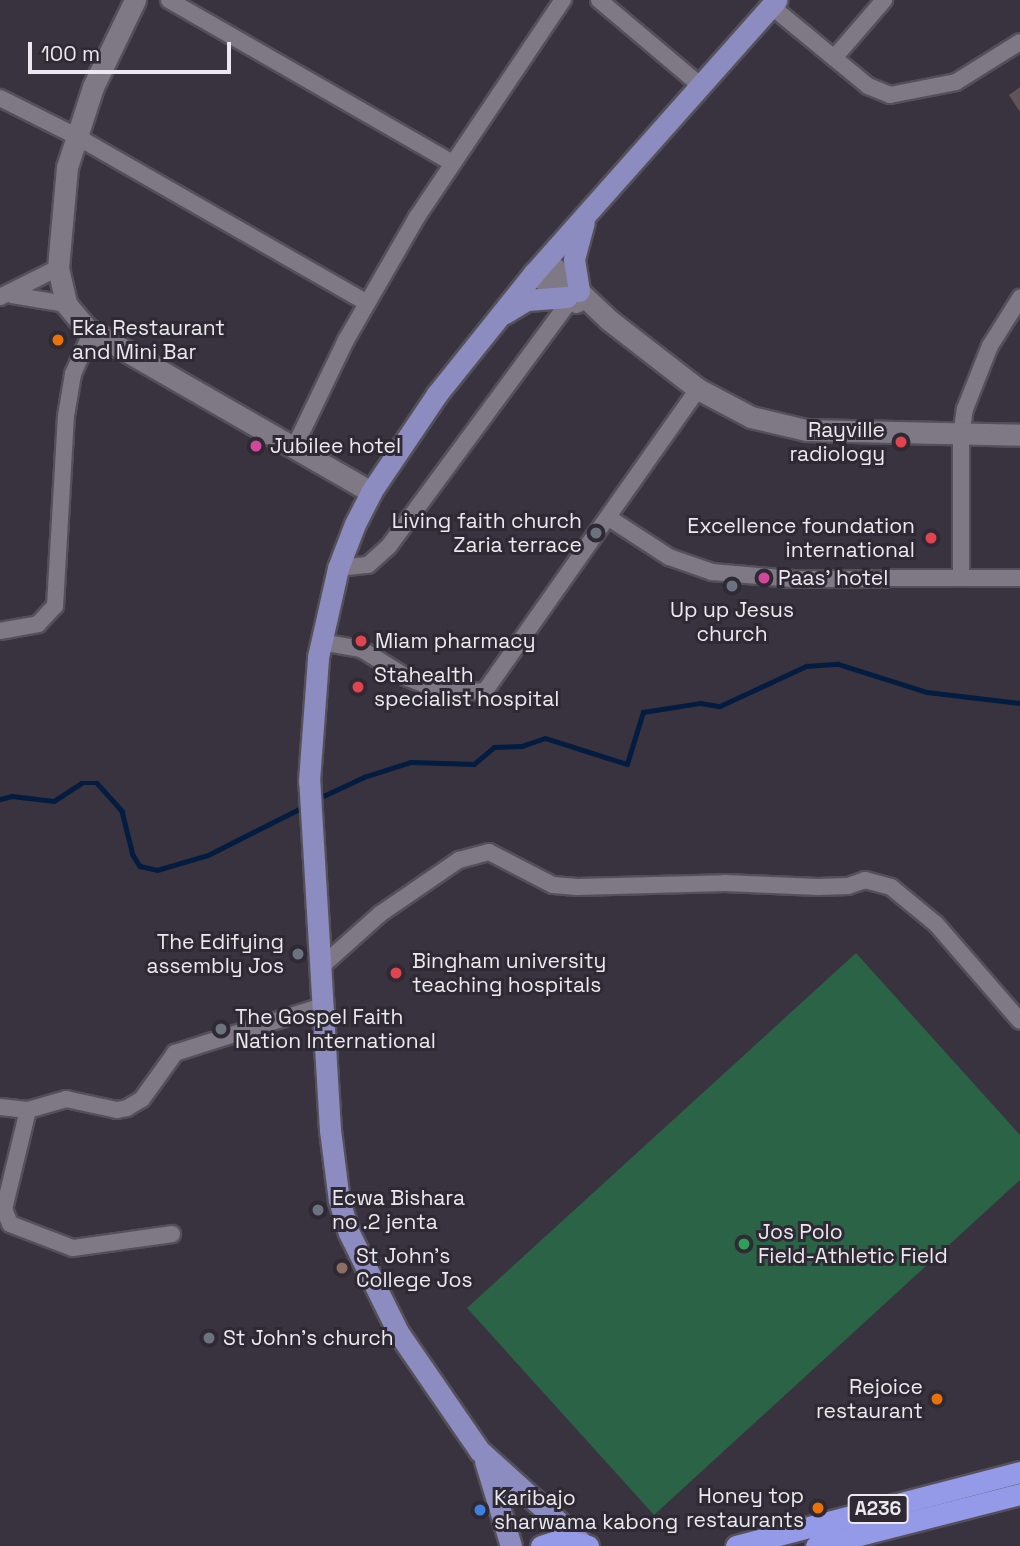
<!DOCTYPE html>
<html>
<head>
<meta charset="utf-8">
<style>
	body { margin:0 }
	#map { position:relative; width:1020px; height:1546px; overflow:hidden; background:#38333e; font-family:"Space Grotesk",sans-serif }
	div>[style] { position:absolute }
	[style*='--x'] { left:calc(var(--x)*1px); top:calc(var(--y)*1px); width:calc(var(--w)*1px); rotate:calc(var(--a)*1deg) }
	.green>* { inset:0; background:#2a6345 }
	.stream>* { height:4.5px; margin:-2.25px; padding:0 2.25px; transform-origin:2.25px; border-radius:2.25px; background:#031c40 }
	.building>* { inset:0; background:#625357 }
	.roads { filter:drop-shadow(2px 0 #54505a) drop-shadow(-2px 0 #54505a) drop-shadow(0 2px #54505a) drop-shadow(0 -2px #54505a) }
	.street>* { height:16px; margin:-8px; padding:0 8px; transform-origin:8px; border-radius:8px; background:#7f7986 }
	.secondary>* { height:21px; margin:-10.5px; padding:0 10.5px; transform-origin:10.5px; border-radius:10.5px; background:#7f7986 }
	.primary>* { height:21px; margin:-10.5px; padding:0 10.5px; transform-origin:10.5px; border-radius:10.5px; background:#8c8cc1 }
	.highway>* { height:21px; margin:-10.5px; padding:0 10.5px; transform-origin:10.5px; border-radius:10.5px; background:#9499e8 }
	.dots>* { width:19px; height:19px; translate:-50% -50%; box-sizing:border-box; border:4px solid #2e2933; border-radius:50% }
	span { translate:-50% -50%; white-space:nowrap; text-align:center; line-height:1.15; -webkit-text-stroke:6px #2e2933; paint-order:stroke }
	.shield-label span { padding:2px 5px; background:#2e2933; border:2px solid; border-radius:5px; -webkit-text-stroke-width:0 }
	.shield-label { font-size:19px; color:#ebe8ef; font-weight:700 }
	.poi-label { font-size:21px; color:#ebe8ef }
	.left { translate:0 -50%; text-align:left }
	.right { translate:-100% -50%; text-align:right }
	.scale { position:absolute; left:28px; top:42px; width:203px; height:32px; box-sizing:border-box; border:4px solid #ebe8ef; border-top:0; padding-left:9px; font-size:21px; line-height:24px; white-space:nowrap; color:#ebe8ef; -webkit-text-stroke:5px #2e2933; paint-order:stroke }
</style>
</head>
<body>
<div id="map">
	<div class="green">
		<div style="clip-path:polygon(856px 953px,1020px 1135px,1020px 1180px,654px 1515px,467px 1308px)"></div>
	</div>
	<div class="stream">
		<div style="--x:0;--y:799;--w:12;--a:-14"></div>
		<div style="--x:12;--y:796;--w:42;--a:6.8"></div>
		<div style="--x:54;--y:801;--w:33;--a:-33"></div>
		<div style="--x:82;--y:783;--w:15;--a:0"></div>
		<div style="--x:97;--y:783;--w:38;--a:48"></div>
		<div style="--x:122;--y:811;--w:45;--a:76"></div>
		<div style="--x:133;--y:855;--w:13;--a:58"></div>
		<div style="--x:140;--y:866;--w:17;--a:13"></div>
		<div style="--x:157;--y:870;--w:53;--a:-16.4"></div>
		<div style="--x:208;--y:855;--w:106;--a:-26.8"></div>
		<div style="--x:317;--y:799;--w:52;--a:-25.1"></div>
		<div style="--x:364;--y:777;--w:49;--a:-17.7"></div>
		<div style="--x:411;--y:762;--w:63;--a:1.8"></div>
		<div style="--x:474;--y:764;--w:26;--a:-40"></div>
		<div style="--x:494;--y:747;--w:28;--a:-2"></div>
		<div style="--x:522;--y:746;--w:24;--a:-19"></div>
		<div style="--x:545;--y:738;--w:86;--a:17.6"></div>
		<div style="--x:627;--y:764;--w:54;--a:-72.9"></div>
		<div style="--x:643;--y:712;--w:58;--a:-9"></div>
		<div style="--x:700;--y:703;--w:20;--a:9"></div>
		<div style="--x:720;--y:706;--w:95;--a:-24.9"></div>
		<div style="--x:806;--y:666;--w:32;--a:-4"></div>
		<div style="--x:838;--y:664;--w:93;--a:17.5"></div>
		<div style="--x:927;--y:692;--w:94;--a:6.7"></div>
	</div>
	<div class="building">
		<div style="clip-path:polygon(1020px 87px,1020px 112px,1009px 95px)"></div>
	</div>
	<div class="roads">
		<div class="street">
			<div style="--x:169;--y:0;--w:327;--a:29.9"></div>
			<div style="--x:599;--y:0;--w:132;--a:40.1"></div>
			<div style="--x:771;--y:6;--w:126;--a:39.5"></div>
			<div style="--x:868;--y:86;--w:24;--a:22"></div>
			<div style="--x:890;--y:95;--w:67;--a:-11.1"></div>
			<div style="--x:956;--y:82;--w:75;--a:-32"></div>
			<div style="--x:834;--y:58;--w:77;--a:-49.2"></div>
			<div style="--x:0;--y:98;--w:83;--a:26.6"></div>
			<div style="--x:74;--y:135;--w:338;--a:29.8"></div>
			<div style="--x:12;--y:295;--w:55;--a:9.5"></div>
			<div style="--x:0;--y:297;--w:65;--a:-26.6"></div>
			<div style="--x:294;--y:448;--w:120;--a:-64.3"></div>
			<div style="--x:346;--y:340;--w:142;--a:-60"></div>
			<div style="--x:417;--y:217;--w:262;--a:-56.1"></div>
			<div style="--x:609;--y:518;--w:72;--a:33"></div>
			<div style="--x:669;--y:557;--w:46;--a:19.2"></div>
			<div style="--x:712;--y:572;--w:81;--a:4.9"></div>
			<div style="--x:793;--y:579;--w:227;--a:-0.3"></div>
			<div style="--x:338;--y:568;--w:30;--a:-6"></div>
			<div style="--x:368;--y:565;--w:28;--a:-42"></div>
			<div style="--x:389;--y:546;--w:307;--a:-53.6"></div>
			<div style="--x:961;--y:578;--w:142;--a:-90"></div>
			<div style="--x:961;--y:436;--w:27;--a:-82"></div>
			<div style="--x:965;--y:409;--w:68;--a:-68.4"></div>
			<div style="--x:990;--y:346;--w:57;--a:-58"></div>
			<div style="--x:0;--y:631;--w:39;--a:-10"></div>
			<div style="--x:38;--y:624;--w:25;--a:-47"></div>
			<div style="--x:55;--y:606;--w:190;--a:-86.7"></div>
			<div style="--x:66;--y:416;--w:43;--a:-80.5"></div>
			<div style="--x:73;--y:374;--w:47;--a:-66.2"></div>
			<div style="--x:321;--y:642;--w:41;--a:9.9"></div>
			<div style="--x:361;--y:649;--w:55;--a:31.7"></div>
			<div style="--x:408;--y:678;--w:41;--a:21.5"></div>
			<div style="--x:446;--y:693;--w:39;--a:-3"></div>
			<div style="--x:485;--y:691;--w:370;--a:-54.8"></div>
			<div style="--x:323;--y:965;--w:76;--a:-41.8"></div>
			<div style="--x:380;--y:914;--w:96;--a:-34.4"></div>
			<div style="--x:459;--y:860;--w:31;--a:-15"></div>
			<div style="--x:489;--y:852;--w:72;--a:27.3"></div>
			<div style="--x:553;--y:885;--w:24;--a:5"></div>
			<div style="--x:577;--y:887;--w:148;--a:-1.5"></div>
			<div style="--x:725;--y:883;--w:93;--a:2.5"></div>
			<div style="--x:818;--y:887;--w:30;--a:-2"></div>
			<div style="--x:848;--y:886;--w:18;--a:-19"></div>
			<div style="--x:865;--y:880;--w:27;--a:15"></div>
			<div style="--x:891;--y:887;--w:58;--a:39.4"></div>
			<div style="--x:936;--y:924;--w:128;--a:49.1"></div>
			<div style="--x:0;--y:1107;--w:28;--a:6"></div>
			<div style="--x:28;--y:1110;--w:40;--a:-16"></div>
			<div style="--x:66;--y:1099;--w:52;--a:12.2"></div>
			<div style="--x:117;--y:1110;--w:10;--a:-11"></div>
			<div style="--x:127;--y:1108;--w:17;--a:-31"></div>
			<div style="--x:142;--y:1099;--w:57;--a:-54.3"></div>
			<div style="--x:175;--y:1053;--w:157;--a:-17.7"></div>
			<div style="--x:28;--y:1110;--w:102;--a:103.6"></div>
			<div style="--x:4;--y:1209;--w:16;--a:68"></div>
			<div style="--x:10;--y:1224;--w:67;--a:20.9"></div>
			<div style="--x:73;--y:1248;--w:100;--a:-8"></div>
		</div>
		<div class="secondary">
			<div style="--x:135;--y:0;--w:97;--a:115.8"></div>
			<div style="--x:93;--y:87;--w:84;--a:108"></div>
			<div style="--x:67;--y:167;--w:101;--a:95.1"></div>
			<div style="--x:58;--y:268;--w:37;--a:77"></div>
			<div style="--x:66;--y:304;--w:31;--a:50"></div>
			<div style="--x:86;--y:328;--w:329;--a:29.9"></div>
			<div style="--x:546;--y:260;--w:87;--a:43.6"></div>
			<div style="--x:609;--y:320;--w:113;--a:37.8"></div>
			<div style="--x:698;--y:389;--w:60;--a:27.8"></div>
			<div style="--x:751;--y:417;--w:57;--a:13.3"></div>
			<div style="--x:806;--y:430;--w:214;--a:1.3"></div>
			<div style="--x:534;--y:273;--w:51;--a:34.6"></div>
		</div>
		<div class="primary">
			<div style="--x:579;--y:291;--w:32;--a:-99"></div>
			<div style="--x:574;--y:259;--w:38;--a:-75"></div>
			<div style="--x:505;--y:313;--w:26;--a:-31"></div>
			<div style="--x:527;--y:300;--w:40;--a:-4.3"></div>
			<div style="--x:485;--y:1461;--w:89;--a:73"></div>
			<div style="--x:581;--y:1542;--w:137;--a:-138"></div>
			<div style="--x:479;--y:1450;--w:143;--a:-124.5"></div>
			<div style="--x:398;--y:1332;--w:110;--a:-116.3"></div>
			<div style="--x:349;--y:1233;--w:34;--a:-107"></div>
			<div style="--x:339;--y:1201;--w:72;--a:-97.2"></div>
			<div style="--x:330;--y:1130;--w:350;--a:-93.4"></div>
			<div style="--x:309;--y:781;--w:124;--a:-85.8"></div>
			<div style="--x:318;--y:657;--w:91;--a:-77.3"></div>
			<div style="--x:338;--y:568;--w:47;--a:-68.9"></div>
			<div style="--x:355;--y:524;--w:36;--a:-63"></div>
			<div style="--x:371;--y:492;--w:118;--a:-56"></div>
			<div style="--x:437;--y:394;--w:155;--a:-51.3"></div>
			<div style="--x:534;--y:273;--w:365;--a:-48.4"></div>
		</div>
		<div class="highway">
			<div style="--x:541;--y:1546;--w:22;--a:-18"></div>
			<div style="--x:562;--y:1539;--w:27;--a:15"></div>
			<div style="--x:736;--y:1546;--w:293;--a:-14.6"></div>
			<div style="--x:816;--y:1546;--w:211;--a:-14.3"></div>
		</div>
	</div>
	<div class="dots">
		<div style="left:58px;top:340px;background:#e8710a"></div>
		<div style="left:901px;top:442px;background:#e0444e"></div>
		<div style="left:256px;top:446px;background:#d1479c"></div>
		<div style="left:596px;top:533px;background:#6b7280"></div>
		<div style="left:931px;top:538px;background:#e0444e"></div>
		<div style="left:764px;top:578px;background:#d1479c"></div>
		<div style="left:732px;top:586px;background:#6b7280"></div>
		<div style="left:361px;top:641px;background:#e0444e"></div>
		<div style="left:358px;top:687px;background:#e0444e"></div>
		<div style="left:298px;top:954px;background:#6b7280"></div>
		<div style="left:396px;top:973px;background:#e0444e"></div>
		<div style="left:221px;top:1029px;background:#6b7280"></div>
		<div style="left:318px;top:1210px;background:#6b7280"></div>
		<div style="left:744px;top:1244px;background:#2e9e5b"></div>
		<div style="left:342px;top:1268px;background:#8d6e63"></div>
		<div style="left:209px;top:1338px;background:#6b7280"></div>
		<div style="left:937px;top:1399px;background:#e8710a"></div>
		<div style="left:818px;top:1508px;background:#e8710a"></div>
		<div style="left:480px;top:1510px;background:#3f7fe0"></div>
	</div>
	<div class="shield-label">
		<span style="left:878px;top:1509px">A236</span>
	</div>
	<div class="poi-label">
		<span class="left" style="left:72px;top:340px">Eka Restaurant<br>and Mini Bar</span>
		<span class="right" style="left:885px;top:442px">Rayville<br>radiology</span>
		<span class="left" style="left:270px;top:446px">Jubilee hotel</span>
		<span class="right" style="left:582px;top:533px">Living faith church<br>Zaria terrace</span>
		<span class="right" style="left:915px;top:538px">Excellence foundation<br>international</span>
		<span class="left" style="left:778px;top:578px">Paas' hotel</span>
		<span style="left:732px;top:622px">Up up Jesus<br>church</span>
		<span class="left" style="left:375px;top:641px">Miam pharmacy</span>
		<span class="left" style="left:374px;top:687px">Stahealth<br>specialist hospital</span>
		<span class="right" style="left:284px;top:954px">The Edifying<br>assembly Jos</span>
		<span class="left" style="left:412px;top:973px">Bingham university<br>teaching hospitals</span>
		<span class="left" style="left:235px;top:1029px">The Gospel Faith<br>Nation International</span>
		<span class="left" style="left:332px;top:1210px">Ecwa Bishara<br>no .2 jenta</span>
		<span class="left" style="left:758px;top:1244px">Jos Polo<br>Field-Athletic Field</span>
		<span class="left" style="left:356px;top:1268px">St John's<br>College Jos</span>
		<span class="left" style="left:223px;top:1338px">St John's church</span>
		<span class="right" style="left:923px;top:1399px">Rejoice<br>restaurant</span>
		<span class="right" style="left:804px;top:1508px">Honey top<br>restaurants</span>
		<span class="left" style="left:494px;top:1510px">Karibajo<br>sharwama kabong</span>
	</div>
	<div class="scale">100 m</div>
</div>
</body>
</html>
